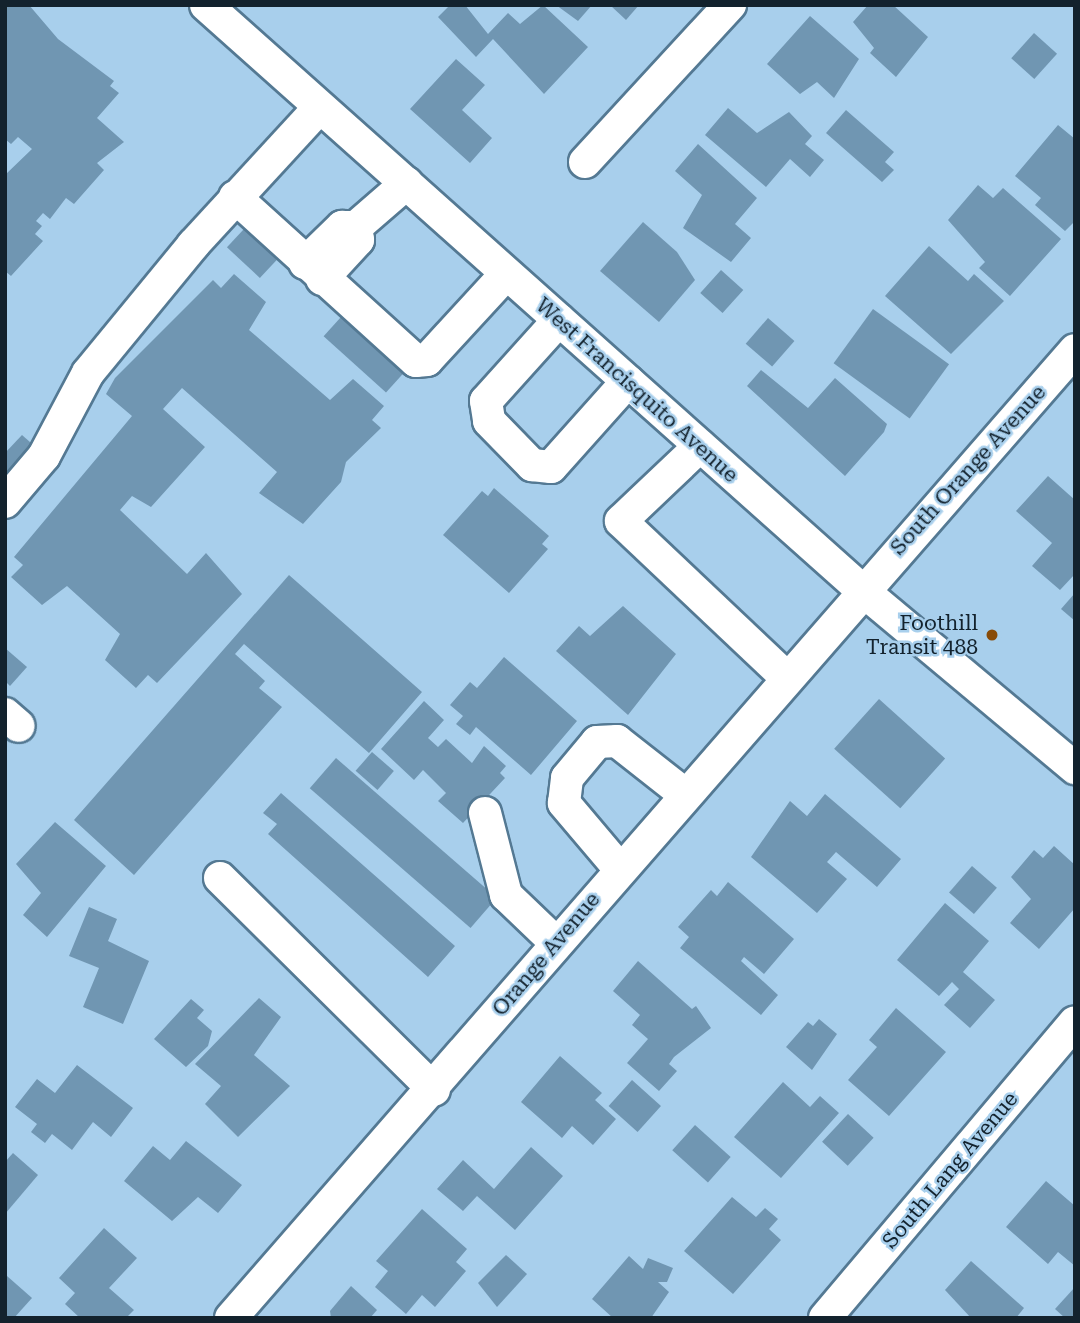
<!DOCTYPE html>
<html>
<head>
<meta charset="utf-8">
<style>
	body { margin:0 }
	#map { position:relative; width:1080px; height:1323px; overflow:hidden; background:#a8cfec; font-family:"Roboto Serif",serif }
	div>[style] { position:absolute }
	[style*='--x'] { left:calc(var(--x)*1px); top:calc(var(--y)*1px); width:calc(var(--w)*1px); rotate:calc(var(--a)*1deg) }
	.building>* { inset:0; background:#7096b2; transform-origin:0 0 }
	.roads { filter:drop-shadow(2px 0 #547993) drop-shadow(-2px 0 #547993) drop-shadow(0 2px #547993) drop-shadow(0 -2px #547993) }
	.minor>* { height:32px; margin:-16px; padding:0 16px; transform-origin:16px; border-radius:16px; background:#fff }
	.dots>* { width:19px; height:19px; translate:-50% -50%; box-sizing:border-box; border:4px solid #a8cfec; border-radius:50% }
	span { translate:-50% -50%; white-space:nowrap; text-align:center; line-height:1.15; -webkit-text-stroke:5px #a8cfec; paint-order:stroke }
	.street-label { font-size:21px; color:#13222d }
	.poi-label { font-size:21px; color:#13222d }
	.right { translate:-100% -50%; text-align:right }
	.frame { position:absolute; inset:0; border:7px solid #13222d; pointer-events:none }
</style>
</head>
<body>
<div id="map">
	<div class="building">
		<div style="clip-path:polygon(5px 5px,29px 5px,58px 39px,114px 81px,110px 86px,119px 93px,97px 118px,124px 142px,97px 163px,104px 170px,74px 204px,66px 198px,50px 219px,43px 213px,36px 221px,42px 226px,35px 234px,43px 241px,11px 276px,5px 271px,5px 175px,32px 149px,18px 137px,11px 144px,5px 139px)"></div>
		<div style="clip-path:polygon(450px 5px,465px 5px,488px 34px,508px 13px,520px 24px,543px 5px,588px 47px,544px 94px,493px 39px,476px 57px,438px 17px)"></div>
		<div style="clip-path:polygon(556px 5px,592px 5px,578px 21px)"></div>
		<div style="clip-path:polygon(610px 5px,639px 5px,626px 20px)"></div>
		<div style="clip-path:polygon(868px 5px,893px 5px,928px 37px,896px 77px,870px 53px,874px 48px,853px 22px)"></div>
		<div style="clip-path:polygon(810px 16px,859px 59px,834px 98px,817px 82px,800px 94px,767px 64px)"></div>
		<div style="left:1034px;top:33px;width:31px;height:34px;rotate:42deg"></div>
		<div style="clip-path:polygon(456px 59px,485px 85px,462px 110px,492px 138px,470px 163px,410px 109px)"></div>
		<div style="clip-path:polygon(728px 108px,757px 133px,789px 112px,812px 136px,805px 144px,824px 160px,810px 177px,790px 159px,766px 187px,705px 135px)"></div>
		<div style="clip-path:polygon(846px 110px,894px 152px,885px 162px,894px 170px,882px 182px,826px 133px)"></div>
		<div style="clip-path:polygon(1058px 125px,1075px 139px,1075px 221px,1065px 231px,1035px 205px,1041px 198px,1015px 176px)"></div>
		<div style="clip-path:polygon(698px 144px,757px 198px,735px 224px,751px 238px,731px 262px,683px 228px,702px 195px,675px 171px)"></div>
		<div style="clip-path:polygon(978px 185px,993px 198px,1003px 188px,1061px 239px,1010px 296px,979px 268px,985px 262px,948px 220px)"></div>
		<div style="clip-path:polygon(643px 222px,677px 252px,695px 280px,659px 322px,600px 271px)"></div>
		<div style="left:244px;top:229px;width:45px;height:25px;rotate:43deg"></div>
		<div style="clip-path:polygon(929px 246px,968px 281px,974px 274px,1004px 301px,951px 354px,885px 296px)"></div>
		<div style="left:721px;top:270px;width:30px;height:31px;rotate:42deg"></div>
		<div style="clip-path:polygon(234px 274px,266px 302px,249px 330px,330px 400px,353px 379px,384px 406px,372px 420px,381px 428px,346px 462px,341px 482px,303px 524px,259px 493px,277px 472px,182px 388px,163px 409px,205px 447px,151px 507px,132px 496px,120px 510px,187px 574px,206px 553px,242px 594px,157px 683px,148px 675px,136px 688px,105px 660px,120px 634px,67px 586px,42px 605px,11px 577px,23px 565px,14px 557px,132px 416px,106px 394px,115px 378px,213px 280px,221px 288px)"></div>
		<div style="left:873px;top:309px;width:94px;height:67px;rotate:36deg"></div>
		<div style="left:341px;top:317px;width:84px;height:26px;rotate:42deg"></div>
		<div style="left:768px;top:318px;width:35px;height:34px;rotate:41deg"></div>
		<div style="clip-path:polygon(761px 370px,808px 408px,835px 378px,887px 424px,884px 432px,845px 476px,747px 386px)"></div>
		<div style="clip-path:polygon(22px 435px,39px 450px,5px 489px,5px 453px)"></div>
		<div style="clip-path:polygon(1048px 476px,1075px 500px,1075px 574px,1060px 590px,1032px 566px,1052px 543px,1016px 511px)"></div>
		<div style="clip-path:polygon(494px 488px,549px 536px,542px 544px,548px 549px,509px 593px,443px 535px,482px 491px,488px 496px)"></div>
		<div style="clip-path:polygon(289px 575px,422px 692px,369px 753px,244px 644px,235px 654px,265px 681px,259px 688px,282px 707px,134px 875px,74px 820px)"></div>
		<div style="clip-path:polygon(1075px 593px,1075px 621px,1061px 609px)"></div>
		<div style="clip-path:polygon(623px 606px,676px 654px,628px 715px,556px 651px,579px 626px,590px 636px)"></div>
		<div style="clip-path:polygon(5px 648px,27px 667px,10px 686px,5px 681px)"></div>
		<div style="clip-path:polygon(504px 657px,577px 721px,531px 775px,476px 727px,470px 735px,456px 724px,463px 716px,450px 705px,470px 682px,477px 688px)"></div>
		<div style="left:879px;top:699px;width:89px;height:67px;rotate:42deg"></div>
		<div style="clip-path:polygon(424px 701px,444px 720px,428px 738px,438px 747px,446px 739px,472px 763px,484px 746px,506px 766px,500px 773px,505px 778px,463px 823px,438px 801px,446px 793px,423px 770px,414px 780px,381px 749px)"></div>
		<div style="left:372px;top:752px;width:29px;height:25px;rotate:41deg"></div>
		<div style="left:336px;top:758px;width:213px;height:40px;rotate:41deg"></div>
		<div style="clip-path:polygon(281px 793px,455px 946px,428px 977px,268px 834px,277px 824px,263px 813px)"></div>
		<div style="clip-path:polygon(825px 794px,901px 859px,877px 887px,836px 852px,827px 862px,847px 879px,817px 913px,751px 857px,790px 801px,807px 816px)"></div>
		<div style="clip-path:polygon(55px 822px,106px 866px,47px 937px,23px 915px,41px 893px,16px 864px)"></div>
		<div style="clip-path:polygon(1054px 846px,1075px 865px,1075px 908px,1039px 949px,1010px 923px,1031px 899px,1011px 877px,1034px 850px,1043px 858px)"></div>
		<div style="left:972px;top:866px;width:33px;height:35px;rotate:41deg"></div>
		<div style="clip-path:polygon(728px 882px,794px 939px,764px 974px,744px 957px,741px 961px,778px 995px,761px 1015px,680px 948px,689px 937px,678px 927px,711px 890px,717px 896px)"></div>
		<div style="clip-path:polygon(945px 903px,989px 941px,963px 972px,995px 1000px,970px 1028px,944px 1005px,959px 989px,952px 982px,939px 996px,897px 960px)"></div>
		<div style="clip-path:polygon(89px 907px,117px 919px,108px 941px,149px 961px,123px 1024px,83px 1007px,99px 968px,69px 956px)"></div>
		<div style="clip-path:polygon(638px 961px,692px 1009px,696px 1006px,711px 1028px,674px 1057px,669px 1064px,677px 1071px,659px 1091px,627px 1063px,648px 1039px,632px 1025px,640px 1015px,613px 991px)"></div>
		<div style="clip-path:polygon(259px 998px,281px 1017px,254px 1055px,290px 1086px,238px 1137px,205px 1104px,221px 1086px,195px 1064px)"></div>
		<div style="clip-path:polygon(191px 999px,204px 1010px,197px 1018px,212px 1031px,208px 1046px,186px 1067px,154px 1039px)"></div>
		<div style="clip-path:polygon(896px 1008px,946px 1052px,889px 1116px,848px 1080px,877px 1047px,869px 1040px)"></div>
		<div style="clip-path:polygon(819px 1019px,837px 1034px,812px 1070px,786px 1047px,808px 1022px,813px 1026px)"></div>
		<div style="clip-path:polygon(560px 1056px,602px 1093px,595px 1100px,616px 1119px,593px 1145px,572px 1126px,562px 1138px,521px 1102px)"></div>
		<div style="clip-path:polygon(77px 1065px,133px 1108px,111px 1137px,93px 1122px,72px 1150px,52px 1134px,45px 1143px,31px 1132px,37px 1124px,15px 1107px,37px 1079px,55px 1093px)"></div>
		<div style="left:632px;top:1080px;width:39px;height:35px;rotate:42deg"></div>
		<div style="clip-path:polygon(783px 1082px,810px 1107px,820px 1096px,839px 1113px,781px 1178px,734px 1137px)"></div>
		<div style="left:848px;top:1114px;width:35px;height:38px;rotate:43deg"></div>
		<div style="left:695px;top:1125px;width:48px;height:34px;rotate:42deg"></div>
		<div style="clip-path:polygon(186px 1141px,242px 1185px,218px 1213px,198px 1197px,172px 1221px,124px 1181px,153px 1146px,170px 1160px)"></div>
		<div style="clip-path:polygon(531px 1147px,563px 1176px,515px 1230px,477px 1196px,463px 1211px,437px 1189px,463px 1160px,494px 1189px)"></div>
		<div style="clip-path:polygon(13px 1153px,38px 1175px,5px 1214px,5px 1162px)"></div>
		<div style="clip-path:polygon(1046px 1181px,1075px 1206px,1075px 1266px,1058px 1252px,1048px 1264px,1006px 1227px)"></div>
		<div style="clip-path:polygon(732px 1197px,756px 1217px,765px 1208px,778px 1219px,769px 1229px,781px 1240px,733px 1294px,684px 1251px)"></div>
		<div style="clip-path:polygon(422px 1209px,467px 1249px,456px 1262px,466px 1271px,435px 1307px,422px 1295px,406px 1314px,375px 1287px,388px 1271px,376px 1261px)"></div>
		<div style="clip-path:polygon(104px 1228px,137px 1258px,109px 1288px,134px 1310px,126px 1318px,80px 1318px,65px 1304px,75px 1293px,59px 1278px)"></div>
		<div style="clip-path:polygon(506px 1255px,527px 1274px,497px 1307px,478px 1283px)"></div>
		<div style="clip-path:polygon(629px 1256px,643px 1269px,648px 1258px,673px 1268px,667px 1282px,658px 1282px,669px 1292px,651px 1318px,613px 1318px,592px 1299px)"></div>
		<div style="clip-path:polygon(971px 1261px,1024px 1308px,1016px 1318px,971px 1318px,945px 1290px)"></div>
		<div style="clip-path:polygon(7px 1276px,32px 1298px,14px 1318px,5px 1318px)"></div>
		<div style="clip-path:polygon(351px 1286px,377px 1310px,370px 1318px,331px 1318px,330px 1311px)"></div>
		<div style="clip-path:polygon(1075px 1287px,1075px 1318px,1065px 1318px,1055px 1309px)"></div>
	</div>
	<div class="roads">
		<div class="minor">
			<div style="--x:206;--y:5;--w:879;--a:41.73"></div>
			<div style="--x:862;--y:590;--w:278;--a:39.9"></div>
			<div style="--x:585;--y:162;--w:214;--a:-47.3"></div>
			<div style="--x:235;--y:197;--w:244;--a:42.2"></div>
			<div style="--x:416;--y:361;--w:11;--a:-5"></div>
			<div style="--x:427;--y:360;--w:117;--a:-47.4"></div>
			<div style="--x:356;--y:227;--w:67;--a:-40.8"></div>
			<div style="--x:305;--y:263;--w:52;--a:-44.2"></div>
			<div style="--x:342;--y:227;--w:14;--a:0"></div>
			<div style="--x:356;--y:227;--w:13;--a:81"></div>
			<div style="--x:358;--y:240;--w:53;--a:132.7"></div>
			<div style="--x:559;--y:320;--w:109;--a:132"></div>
			<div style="--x:486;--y:401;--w:20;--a:81"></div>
			<div style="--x:489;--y:421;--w:62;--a:45.7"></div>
			<div style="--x:532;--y:465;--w:19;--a:6"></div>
			<div style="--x:551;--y:467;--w:115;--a:-48.2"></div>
			<div style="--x:700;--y:446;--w:109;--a:136.5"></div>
			<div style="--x:621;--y:521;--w:226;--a:43.4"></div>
			<div style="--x:5;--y:502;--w:60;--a:-49.7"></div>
			<div style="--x:44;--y:456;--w:94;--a:-62.1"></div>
			<div style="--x:88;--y:373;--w:166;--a:-50.6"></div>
			<div style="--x:193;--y:245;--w:186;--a:-47.4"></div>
			<div style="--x:5;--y:714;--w:18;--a:41"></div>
			<div style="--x:485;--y:813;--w:85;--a:75.6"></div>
			<div style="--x:506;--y:895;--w:68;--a:43.8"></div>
			<div style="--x:618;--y:867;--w:84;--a:-130.2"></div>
			<div style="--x:564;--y:803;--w:25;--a:-83"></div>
			<div style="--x:567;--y:778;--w:47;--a:-50.2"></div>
			<div style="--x:597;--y:742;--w:20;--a:-3"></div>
			<div style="--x:617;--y:741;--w:84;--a:38.2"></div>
			<div style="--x:220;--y:878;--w:301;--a:44.7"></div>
			<div style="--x:231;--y:1318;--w:1284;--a:-48.91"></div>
			<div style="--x:825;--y:1318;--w:387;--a:-49.8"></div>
		</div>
	</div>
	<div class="dots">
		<div style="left:992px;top:635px;background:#884b08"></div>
	</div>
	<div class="street-label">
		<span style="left:637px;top:390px;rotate:42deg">West Francisquito Avenue</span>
		<span style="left:968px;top:470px;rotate:-48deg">South Orange Avenue</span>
		<span style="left:546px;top:954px;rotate:-50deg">Orange Avenue</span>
		<span style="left:950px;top:1170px;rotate:-50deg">South Lang Avenue</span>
	</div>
	<div class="poi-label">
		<span class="right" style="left:978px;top:635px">Foothill<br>Transit 488</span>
	</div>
	<div class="frame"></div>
</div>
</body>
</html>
